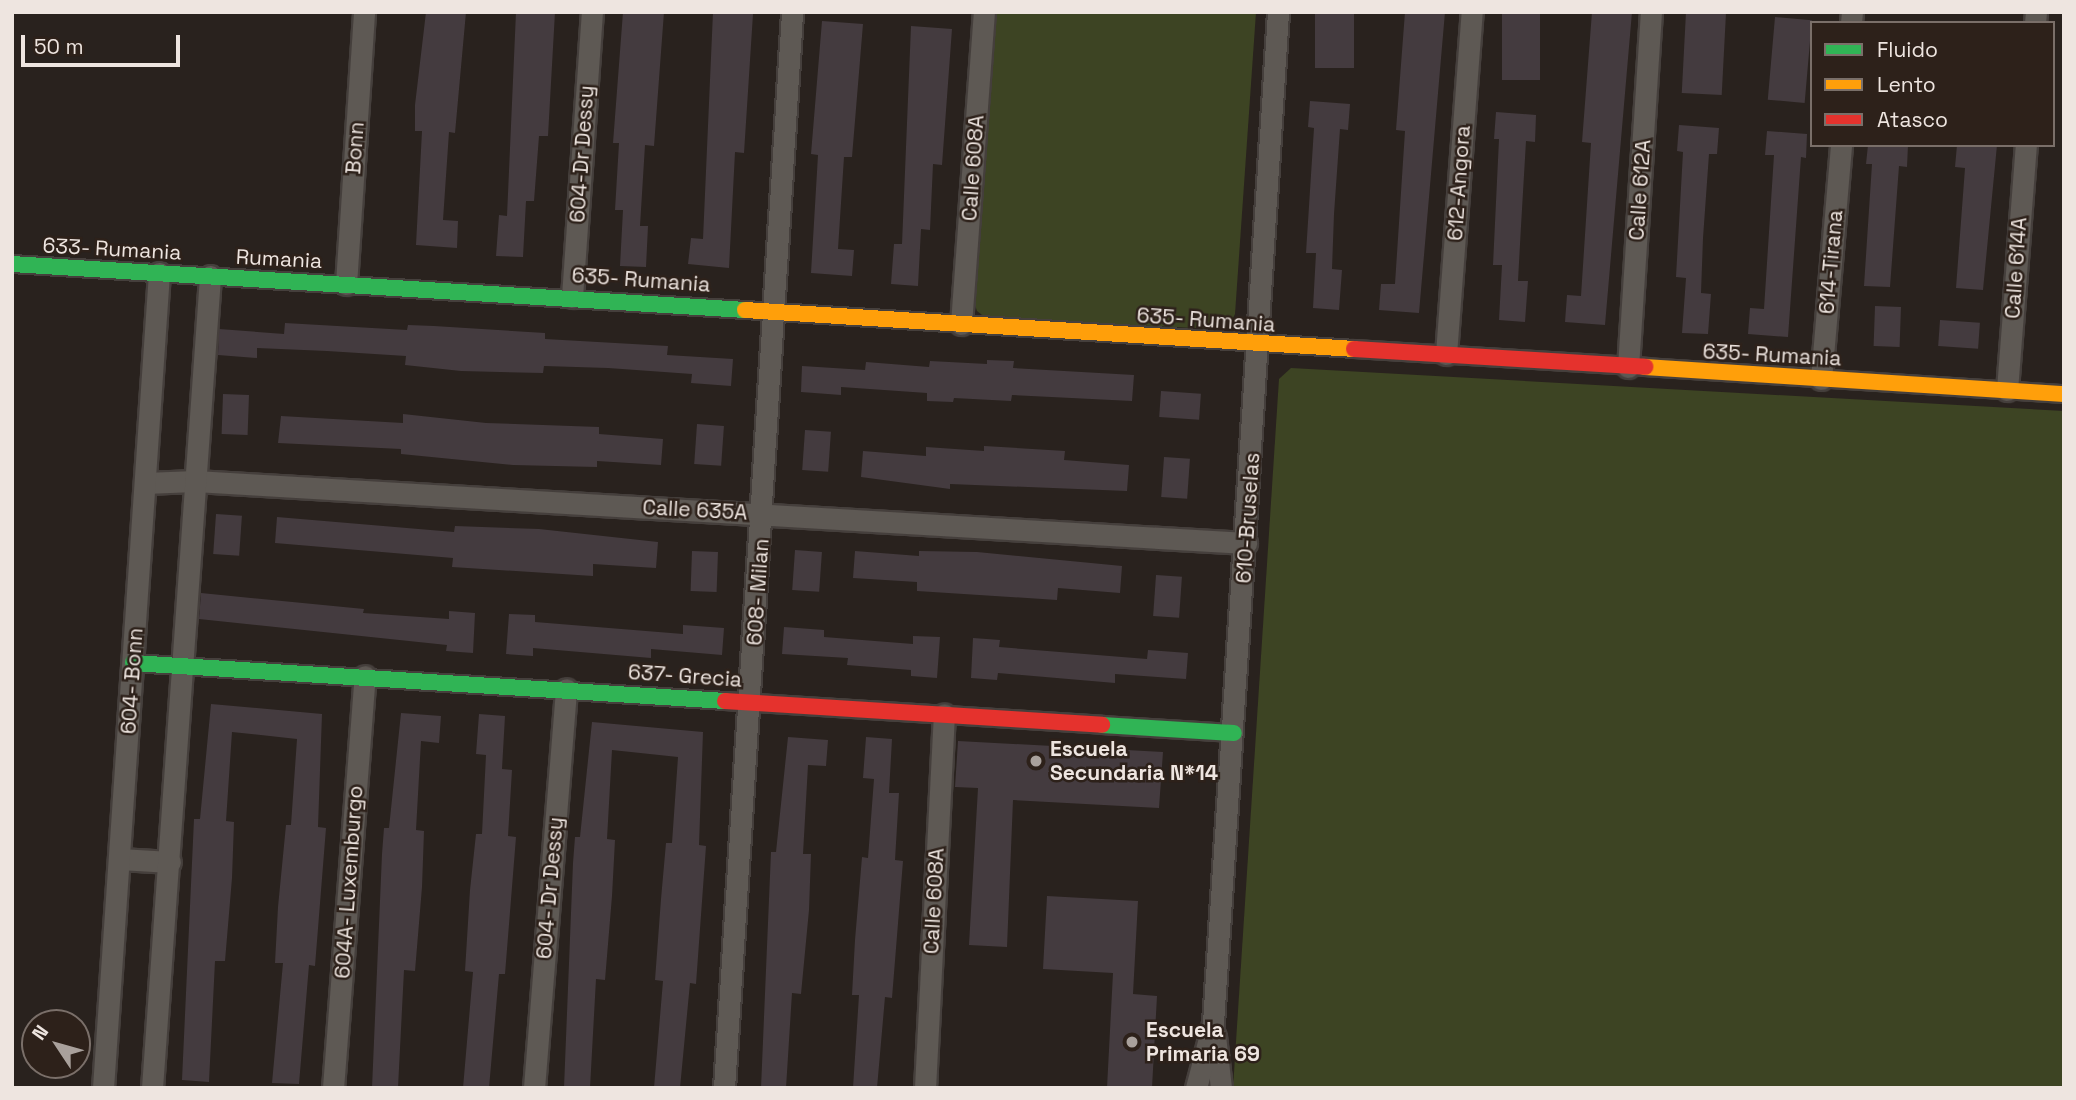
<!DOCTYPE html>
<html>
<head>
<meta charset="utf-8">
<style>
	body { margin:0 }
	#map { position:relative; width:2076px; height:1100px; overflow:hidden; background:#29221e; font-family:"Space Grotesk",sans-serif }
	div>[style] { position:absolute }
	[style*='--x'] { left:calc(var(--x)*1px); top:calc(var(--y)*1px); width:calc(var(--w)*1px); rotate:calc(var(--a)*1deg) }
	.green>* { inset:0; background:#3d4423 }
	.building>* { inset:0; background:#443b3f; transform-origin:0 0 }
	.roads { filter:drop-shadow(2px 0 #453f3c) drop-shadow(-2px 0 #453f3c) drop-shadow(0 2px #453f3c) drop-shadow(0 -2px #453f3c) }
	.street>* { height:21px; margin:-10.5px; padding:0 10.5px; transform-origin:10.5px; border-radius:10.5px; background:#5e5954 }
	.fast>* { height:16px; margin:-8px; padding:0 8px; transform-origin:8px; border-radius:8px; background:#30b455 }
	.slow>* { height:16px; margin:-8px; padding:0 8px; transform-origin:8px; border-radius:8px; background:#ff9f0a }
	.jam>* { height:16px; margin:-8px; padding:0 8px; transform-origin:8px; border-radius:8px; background:#e5322d }
	.dots>* { width:19px; height:19px; translate:-50% -50%; box-sizing:border-box; border:4px solid #2d211a; border-radius:50% }
	span { translate:-50% -50%; white-space:nowrap; text-align:center; line-height:1.15; -webkit-text-stroke:5px #2d211a; paint-order:stroke }
	.street-label { font-size:21px; color:#eee5e0 }
	.poi-label { font-size:21px; color:#eee5e0; font-weight:700 }
	.left { translate:0 -50%; text-align:left }
	.frame { position:absolute; inset:0; border:14px solid #eee5e0; pointer-events:none }
	.legend { position:absolute; left:1810px; top:21px; width:245px; height:126px; box-sizing:border-box; background:#2d211a; border:2px solid #7a6f69; margin:0; padding:9px 12px; list-style:none; font-size:21px; color:#eee5e0 }
	.legend li { display:flex; align-items:center; gap:14px; height:35px }
	.legend b { width:35px; border:2px solid #7a6f69 }
	.north { position:absolute; left:21px; top:1009px; width:70px; height:70px; box-sizing:border-box; background:#2d211a; border:2px solid #7a6f69; border-radius:50%; rotate:306deg; font-size:19px; font-weight:700; line-height:28px; text-align:center; color:#eee5e0 }
	.north::after { content:''; display:block; margin:auto; width:24px; height:32px; background:#a9a19c; clip-path:polygon(50% 0,100% 100%,50% 72%,0 100%) }
	.scale { position:absolute; left:21px; top:35px; width:159px; height:32px; box-sizing:border-box; border:4px solid #eee5e0; border-top:0; padding-left:9px; font-size:21px; line-height:24px; white-space:nowrap; color:#eee5e0; -webkit-text-stroke:5px #2d211a; paint-order:stroke }
</style>
</head>
<body>
<div id="map">
	<div class="green">
		<div style="clip-path:polygon(994px 12px,1256px 12px,1235px 314px,1230px 324px,1216px 329px,986px 318px,977px 311px,972px 297px)"></div>
		<div style="clip-path:polygon(1291px 368px,2064px 411px,2064px 1088px,1233px 1088px,1279px 379px)"></div>
	</div>
	<div class="building">
		<div style="clip-path:polygon(426px 12px,466px 12px,455px 133px,449px 132px,443px 220px,458px 221px,457px 248px,416px 245px,422px 131px,415px 131px,415px 105px)"></div>
		<div style="clip-path:polygon(516px 12px,555px 12px,548px 136px,539px 136px,534px 201px,526px 201px,523px 257px,496px 256px,499px 215px,507px 216px)"></div>
		<div style="clip-path:polygon(623px 12px,664px 12px,654px 146px,645px 145px,640px 226px,648px 226px,646px 267px,620px 266px,623px 210px,615px 210px,619px 143px,613px 143px)"></div>
		<div style="clip-path:polygon(713px 12px,753px 14px,744px 153px,735px 152px,729px 268px,688px 264px,691px 238px,703px 239px)"></div>
		<div style="left:1315px;top:12px;width:39px;height:56px"></div>
		<div style="clip-path:polygon(1405px 12px,1445px 12px,1419px 313px,1379px 310px,1381px 284px,1395px 284px,1405px 131px,1396px 130px)"></div>
		<div style="left:1502px;top:12px;width:38px;height:68px"></div>
		<div style="clip-path:polygon(1592px 12px,1632px 12px,1605px 325px,1565px 322px,1567px 295px,1581px 296px,1591px 143px,1582px 142px)"></div>
		<div style="left:1686px;top:12px;width:40px;height:81px;rotate:3deg"></div>
		<div style="left:1775px;top:17px;width:37px;height:83px;rotate:5deg"></div>
		<div style="clip-path:polygon(822px 21px,863px 24px,852px 157px,844px 157px,838px 249px,854px 250px,852px 276px,811px 273px,818px 155px,811px 154px)"></div>
		<div style="clip-path:polygon(911px 26px,952px 29px,942px 165px,933px 164px,930px 230px,921px 229px,918px 286px,891px 284px,894px 244px,902px 244px)"></div>
		<div style="clip-path:polygon(1310px 101px,1350px 104px,1348px 130px,1340px 129px,1334px 214px,1332px 269px,1342px 270px,1339px 310px,1313px 308px,1316px 253px,1306px 253px,1314px 128px,1308px 127px)"></div>
		<div style="clip-path:polygon(1496px 112px,1536px 115px,1535px 142px,1526px 141px,1521px 226px,1518px 281px,1528px 281px,1525px 322px,1499px 320px,1502px 265px,1493px 265px,1499px 139px,1494px 139px)"></div>
		<div style="clip-path:polygon(1679px 125px,1719px 128px,1717px 154px,1709px 154px,1703px 238px,1701px 293px,1711px 294px,1708px 334px,1682px 333px,1686px 278px,1676px 277px,1683px 152px,1677px 151px)"></div>
		<div style="clip-path:polygon(1767px 131px,1807px 134px,1806px 158px,1801px 157px,1788px 337px,1748px 334px,1750px 308px,1764px 309px,1774px 155px,1765px 155px)"></div>
		<div style="clip-path:polygon(1868px 145px,1908px 145px,1907px 167px,1899px 166px,1890px 287px,1864px 286px,1872px 164px,1866px 164px)"></div>
		<div style="clip-path:polygon(1957px 145px,1997px 145px,1983px 290px,1956px 288px,1965px 168px,1955px 167px)"></div>
		<div style="left:1875px;top:306px;width:26px;height:40px;rotate:2deg"></div>
		<div style="left:1940px;top:320px;width:40px;height:26px;rotate:4deg"></div>
		<div style="clip-path:polygon(285px 323px,407px 330px,408px 325px,434px 326px,545px 333px,545px 339px,668px 346px,667px 355px,733px 359px,731px 386px,691px 383px,692px 374px,608px 368px,544px 366px,543px 373px,461px 371px,405px 365px,406px 356px,327px 351px,257px 348px,257px 358px,218px 355px,219px 329px,284px 334px)"></div>
		<div style="clip-path:polygon(987px 360px,1014px 361px,1013px 368px,1134px 375px,1132px 401px,1012px 395px,1011px 401px,954px 398px,953px 402px,927px 401px,927px 393px,841px 387px,841px 395px,801px 392px,802px 366px,865px 370px,866px 362px,929px 367px,930px 361px,987px 364px)"></div>
		<div style="left:1161px;top:391px;width:40px;height:26px;rotate:4deg"></div>
		<div style="left:223px;top:394px;width:26px;height:40px;rotate:2deg"></div>
		<div style="clip-path:polygon(403px 414px,486px 423px,599px 427px,599px 434px,663px 439px,661px 465px,597px 461px,597px 467px,513px 465px,401px 454px,401px 449px,278px 443px,281px 416px,403px 423px)"></div>
		<div style="left:697px;top:424px;width:27px;height:40px;rotate:4deg"></div>
		<div style="left:805px;top:430px;width:26px;height:40px;rotate:4deg"></div>
		<div style="clip-path:polygon(984px 446px,1065px 451px,1064px 460px,1129px 465px,1127px 491px,950px 484px,950px 489px,861px 477px,863px 451px,926px 456px,926px 447px,984px 451px)"></div>
		<div style="left:1164px;top:457px;width:26px;height:40px;rotate:4deg"></div>
		<div style="left:216px;top:514px;width:26px;height:40px;rotate:4deg"></div>
		<div style="clip-path:polygon(277px 517px,454px 532px,455px 526px,539px 529px,658px 542px,656px 568px,593px 564px,593px 576px,452px 567px,453px 558px,275px 543px)"></div>
		<div style="left:795px;top:550px;width:27px;height:40px;rotate:4deg"></div>
		<div style="left:692px;top:551px;width:26px;height:40px;rotate:2deg"></div>
		<div style="clip-path:polygon(855px 551px,919px 556px,919px 551px,977px 552px,1122px 566px,1120px 593px,1058px 588px,1057px 600px,917px 591px,917px 582px,853px 578px)"></div>
		<div style="left:1156px;top:575px;width:26px;height:41px;rotate:4deg"></div>
		<div style="clip-path:polygon(201px 593px,364px 609px,363px 613px,449px 619px,449px 611px,475px 613px,473px 653px,446px 651px,447px 645px,199px 619px)"></div>
		<div style="clip-path:polygon(509px 614px,535px 615px,535px 622px,683px 634px,683px 625px,724px 628px,722px 655px,651px 649px,651px 658px,533px 648px,533px 656px,506px 654px)"></div>
		<div style="clip-path:polygon(784px 627px,824px 630px,824px 637px,913px 644px,913px 636px,940px 637px,937px 678px,911px 676px,911px 670px,847px 665px,848px 658px,782px 654px)"></div>
		<div style="clip-path:polygon(973px 638px,1000px 640px,999px 647px,1147px 659px,1148px 650px,1188px 653px,1186px 679px,1115px 674px,1115px 683px,998px 673px,997px 680px,971px 678px)"></div>
		<div style="clip-path:polygon(211px 704px,322px 714px,318px 827px,326px 828px,315px 966px,309px 965px,299px 1084px,272px 1083px,283px 963px,275px 963px,278px 907px,286px 825px,291px 825px,297px 739px,232px 732px,226px 821px,234px 822px,232px 878px,225px 961px,215px 961px,209px 1082px,182px 1080px,194px 819px,200px 819px)"></div>
		<div style="clip-path:polygon(401px 713px,441px 716px,439px 743px,421px 741px,416px 830px,424px 831px,422px 887px,415px 971px,404px 970px,398px 1088px,372px 1088px,382px 854px,384px 828px,389px 828px)"></div>
		<div style="clip-path:polygon(479px 714px,505px 716px,502px 769px,512px 770px,508px 836px,516px 837px,505px 974px,499px 974px,489px 1088px,463px 1088px,473px 972px,465px 971px,470px 890px,476px 834px,482px 834px,486px 755px,476px 754px)"></div>
		<div style="clip-path:polygon(592px 722px,703px 732px,699px 845px,706px 846px,696px 984px,690px 983px,680px 1088px,654px 1088px,663px 981px,655px 980px,661px 899px,666px 843px,672px 843px,678px 757px,612px 750px,607px 839px,615px 840px,612px 896px,605px 980px,596px 979px,590px 1088px,564px 1088px,573px 863px,575px 837px,580px 837px)"></div>
		<div style="clip-path:polygon(788px 737px,828px 740px,826px 766px,808px 765px,803px 854px,811px 854px,809px 910px,801px 994px,792px 993px,786px 1088px,761px 1088px,771px 852px,776px 852px)"></div>
		<div style="clip-path:polygon(866px 737px,892px 739px,889px 793px,899px 793px,895px 860px,903px 861px,892px 998px,885px 997px,877px 1088px,853px 1088px,859px 995px,852px 995px,855px 940px,862px 857px,868px 858px,874px 779px,863px 778px)"></div>
		<div style="clip-path:polygon(958px 741px,1163px 752px,1159px 808px,1013px 800px,1007px 947px,969px 945px,978px 788px,955px 787px)"></div>
		<div style="clip-path:polygon(1047px 896px,1138px 901px,1133px 994px,1157px 996px,1152px 1088px,1107px 1088px,1113px 973px,1043px 969px)"></div>
	</div>
	<div class="roads">
		<div class="street">
			<div style="--x:1851;--y:23;--w:11;--a:-85"></div>
			<div style="--x:2035;--y:23;--w:11;--a:-85"></div>
			<div style="--x:346;--y:284;--w:273;--a:-86.2"></div>
			<div style="--x:572;--y:297;--w:286;--a:-86"></div>
			<div style="--x:961;--y:324;--w:313;--a:-85.8"></div>
			<div style="--x:1446;--y:354;--w:343;--a:-85.7"></div>
			<div style="--x:1628;--y:367;--w:356;--a:-86.3"></div>
			<div style="--x:1821;--y:379;--w:235;--a:-85.1"></div>
			<div style="--x:2007;--y:390;--w:246;--a:-85.6"></div>
			<div style="--x:145;--y:483;--w:50;--a:-2.3"></div>
			<div style="--x:195;--y:481;--w:1053;--a:3.38"></div>
			<div style="--x:120;--y:859;--w:50;--a:3.4"></div>
			<div style="--x:1215;--y:1036;--w:52;--a:83.4"></div>
			<div style="--x:103;--y:1088;--w:817;--a:-86.07"></div>
			<div style="--x:152;--y:1088;--w:814;--a:-85.91"></div>
			<div style="--x:333;--y:1088;--w:413;--a:-85.6"></div>
			<div style="--x:534;--y:1088;--w:400;--a:-85.4"></div>
			<div style="--x:724;--y:1088;--w:1078;--a:-86.38"></div>
			<div style="--x:925;--y:1088;--w:374;--a:-87.1"></div>
			<div style="--x:1196;--y:1088;--w:67;--a:-75.3"></div>
			<div style="--x:1213;--y:1023;--w:1013;--a:-86.32"></div>
		</div>
		<div class="fast">
			<div style="--x:12;--y:264;--w:734;--a:3.59"></div>
			<div style="--x:133;--y:663;--w:593;--a:3.67"></div>
			<div style="--x:1102;--y:725;--w:132;--a:3.5"></div>
		</div>
		<div class="slow">
			<div style="--x:745;--y:310;--w:610;--a:3.66"></div>
			<div style="--x:1645;--y:367;--w:420;--a:3.7"></div>
		</div>
		<div class="jam">
			<div style="--x:1354;--y:349;--w:292;--a:3.5"></div>
			<div style="--x:725;--y:701;--w:378;--a:3.6"></div>
		</div>
	</div>
	<div class="dots">
		<div style="left:1036px;top:761px;background:#a9a19c"></div>
		<div style="left:1132px;top:1042px;background:#a9a19c"></div>
	</div>
	<div class="street-label">
		<span style="left:355px;top:148px;rotate:-86deg">Bonn</span>
		<span style="left:582px;top:154px;rotate:-86deg">604-Dr Dessy</span>
		<span style="left:973px;top:168px;rotate:-86deg">Calle 608A</span>
		<span style="left:1459px;top:183px;rotate:-86deg">612-Angora</span>
		<span style="left:1640px;top:190px;rotate:-86deg">Calle 612A</span>
		<span style="left:112px;top:249px;rotate:3deg">633- Rumania</span>
		<span style="left:279px;top:259px;rotate:3deg">Rumania</span>
		<span style="left:1831px;top:262px;rotate:-85deg">614-Tirana</span>
		<span style="left:2016px;top:268px;rotate:-86deg">Calle 614A</span>
		<span style="left:641px;top:280px;rotate:4deg">635- Rumania</span>
		<span style="left:1206px;top:320px;rotate:4deg">635- Rumania</span>
		<span style="left:1772px;top:355px;rotate:3deg">635- Rumania</span>
		<span style="left:695px;top:510px;rotate:3deg">Calle 635A</span>
		<span style="left:1248px;top:518px;rotate:-86deg">610-Bruselas</span>
		<span style="left:758px;top:592px;rotate:-86deg">608- Milan</span>
		<span style="left:685px;top:676px;rotate:4deg">637- Grecia</span>
		<span style="left:132px;top:681px;rotate:-86deg">604- Bonn</span>
		<span style="left:349px;top:882px;rotate:-86deg">604A- Luxemburgo</span>
		<span style="left:550px;top:888px;rotate:-85deg">604- Dr Dessy</span>
		<span style="left:934px;top:901px;rotate:-87deg">Calle 608A</span>
	</div>
	<div class="poi-label">
		<span class="left" style="left:1050px;top:761px">Escuela<br>Secundaria N*14</span>
		<span class="left" style="left:1146px;top:1042px">Escuela<br>Primaria 69</span>
	</div>
	<div class="frame"></div>
	<ul class="legend">
	<li><b style="height:9px;background:#30b455"></b>Fluido</li>
	<li><b style="height:9px;background:#ff9f0a"></b>Lento</li>
	<li><b style="height:9px;background:#e5322d"></b>Atasco</li>
	</ul>
	<div class="north">N</div>
	<div class="scale">50 m</div>
</div>
</body>
</html>
